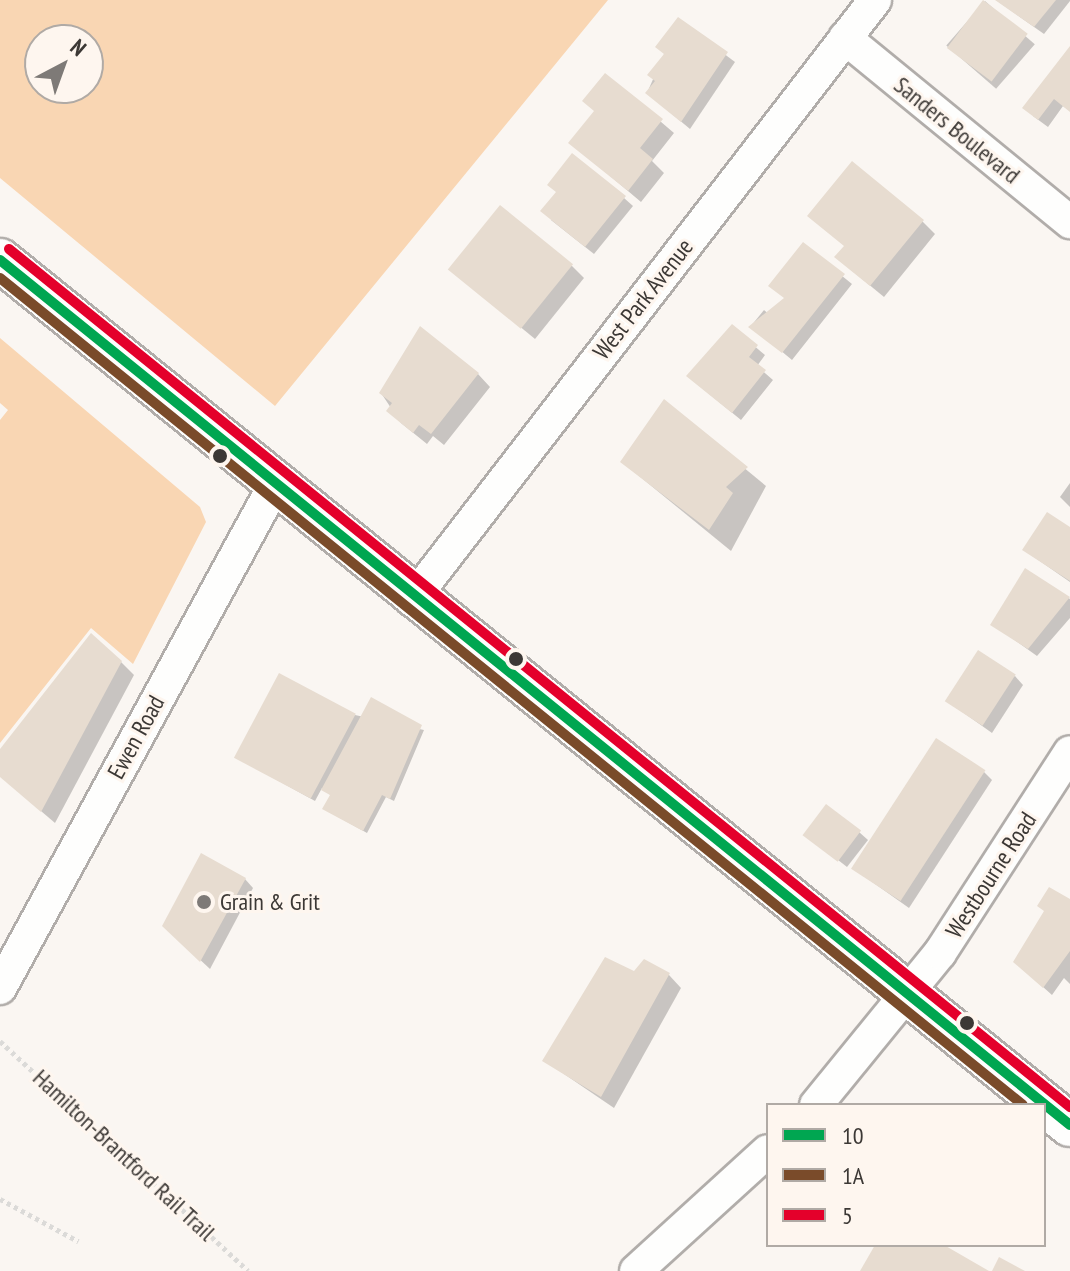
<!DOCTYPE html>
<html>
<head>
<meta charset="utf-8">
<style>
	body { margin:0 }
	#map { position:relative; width:1070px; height:1271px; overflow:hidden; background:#faf6f2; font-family:"PT Sans Narrow",sans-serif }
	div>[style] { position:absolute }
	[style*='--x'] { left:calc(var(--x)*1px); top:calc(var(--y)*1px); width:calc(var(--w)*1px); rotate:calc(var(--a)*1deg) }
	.green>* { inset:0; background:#f9d6b3 }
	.shadow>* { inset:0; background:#0003; transform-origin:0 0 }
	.building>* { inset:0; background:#e7dcd0; transform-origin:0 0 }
	.path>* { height:5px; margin-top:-2.5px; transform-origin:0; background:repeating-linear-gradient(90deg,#dbdad8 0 4px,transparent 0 8px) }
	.roads { filter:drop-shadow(2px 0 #b1adaa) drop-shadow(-2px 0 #b1adaa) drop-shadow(0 2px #b1adaa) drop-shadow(0 -2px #b1adaa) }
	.minor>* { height:32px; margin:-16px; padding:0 16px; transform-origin:16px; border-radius:16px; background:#fefefd }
	.major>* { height:42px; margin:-21px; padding:0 21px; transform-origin:21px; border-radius:21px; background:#fefefd }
	.bus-1>* { height:10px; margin:-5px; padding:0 5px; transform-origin:5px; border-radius:5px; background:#00a651 }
	.bus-2>* { height:10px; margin:-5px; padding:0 5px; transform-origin:5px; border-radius:5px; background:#7a4b2a }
	.bus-3>* { height:10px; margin:-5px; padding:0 5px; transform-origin:5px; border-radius:5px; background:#e4002b }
	.dots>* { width:22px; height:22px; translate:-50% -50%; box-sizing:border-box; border:4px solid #fef6ef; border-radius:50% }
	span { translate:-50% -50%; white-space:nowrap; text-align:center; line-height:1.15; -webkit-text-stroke:6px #fef6ef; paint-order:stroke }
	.street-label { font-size:24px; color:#3c3835 }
	.poi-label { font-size:24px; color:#3c3835 }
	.left { translate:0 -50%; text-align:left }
	.legend { position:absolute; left:766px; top:1103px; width:280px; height:144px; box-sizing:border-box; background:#fef6ef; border:2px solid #b0aaa5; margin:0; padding:10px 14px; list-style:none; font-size:24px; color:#3c3835 }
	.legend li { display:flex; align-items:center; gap:16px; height:40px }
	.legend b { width:40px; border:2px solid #b0aaa5 }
	.north { position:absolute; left:24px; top:24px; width:80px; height:80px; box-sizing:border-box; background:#fef6ef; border:2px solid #b0aaa5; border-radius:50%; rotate:41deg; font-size:22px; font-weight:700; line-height:32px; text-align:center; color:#3c3835 }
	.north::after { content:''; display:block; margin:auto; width:28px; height:36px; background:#7e7a77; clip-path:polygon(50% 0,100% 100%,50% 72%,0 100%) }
</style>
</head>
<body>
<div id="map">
	<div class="green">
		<div style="clip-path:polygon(evenodd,0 0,608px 0,275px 406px,0 178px,0 0,40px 40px,88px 40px,88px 88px,40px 88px,40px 40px)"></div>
		<div style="clip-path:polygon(0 338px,200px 507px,206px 522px,133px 664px,91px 628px,0 743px,0 420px,8px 410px,0 403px)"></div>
	</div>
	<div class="shadow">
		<div style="clip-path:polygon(996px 0,1070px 0,1070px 1px,1044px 34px)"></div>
		<div style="left:985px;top:1px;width:66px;height:59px;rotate:41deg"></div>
		<div style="clip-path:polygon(679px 20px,735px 62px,690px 129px,647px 93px)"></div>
		<div style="clip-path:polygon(1070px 49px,1070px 111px,1063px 106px,1048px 127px,1033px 116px)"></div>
		<div style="clip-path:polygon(606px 75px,674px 133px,652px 161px,664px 173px,641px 202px,571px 143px,596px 112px)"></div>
		<div style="clip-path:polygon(624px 198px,633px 206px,594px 254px,551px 220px)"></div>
		<div style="clip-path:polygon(922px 221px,935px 234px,884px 297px,850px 269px)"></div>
		<div style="clip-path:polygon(804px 245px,852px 284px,792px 360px,751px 326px,764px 310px,772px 317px,786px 299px)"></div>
		<div style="clip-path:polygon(572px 266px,584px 278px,535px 339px,451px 270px)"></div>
		<div style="clip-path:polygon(732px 327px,765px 355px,757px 366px,773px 380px,741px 420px,697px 384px)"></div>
		<div style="clip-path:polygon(478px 374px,490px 387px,444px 445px,433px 436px,427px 444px,401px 423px,381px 393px)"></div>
		<div style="clip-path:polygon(664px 402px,766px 486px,731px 551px,622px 462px)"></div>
		<div style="clip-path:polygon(1070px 483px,1070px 507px,1060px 497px)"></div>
		<div style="clip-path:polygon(1070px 529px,1070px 582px,1024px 550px)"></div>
		<div style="clip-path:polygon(1026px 571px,1070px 599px,1070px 618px,1037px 656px,992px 624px)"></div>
		<div style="clip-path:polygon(121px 662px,134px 675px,55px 823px,0 776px,0 752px)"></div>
		<div style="clip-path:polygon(1015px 676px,1023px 685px,992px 733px,947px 701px)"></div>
		<div style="clip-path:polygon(355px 715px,424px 730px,394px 801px,386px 797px,367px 833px,324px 809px,332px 796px,322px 788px,315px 801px,237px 758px)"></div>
		<div style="clip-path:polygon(983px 771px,992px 780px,909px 908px,854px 869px)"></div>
		<div style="clip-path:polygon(859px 832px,868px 840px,847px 867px,806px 835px)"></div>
		<div style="clip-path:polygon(245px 879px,253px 888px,210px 969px,164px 926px)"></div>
		<div style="clip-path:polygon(1070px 902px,1070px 984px,1064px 978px,1052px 995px,1024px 970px)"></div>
		<div style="clip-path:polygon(634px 974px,669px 975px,681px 988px,614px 1108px,545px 1061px)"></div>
	</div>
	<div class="building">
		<div style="left:983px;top:0;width:56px;height:60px;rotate:37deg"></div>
		<div style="clip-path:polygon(995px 0,1056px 0,1034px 27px)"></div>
		<div style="clip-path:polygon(678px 17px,728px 52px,681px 122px,645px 93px,655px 81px,647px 75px,664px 54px,655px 47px)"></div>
		<div style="clip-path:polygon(1070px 46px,1070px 112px,1054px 99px,1038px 120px,1022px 108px)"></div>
		<div style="clip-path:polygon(605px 73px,663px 119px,640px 148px,653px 159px,628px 191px,568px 143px,594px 111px,582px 101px)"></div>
		<div style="clip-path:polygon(572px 153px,626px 196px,585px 247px,540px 211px,556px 192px,547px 185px)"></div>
		<div style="clip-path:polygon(852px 161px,924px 220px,870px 286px,834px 257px,844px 246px,807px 216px)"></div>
		<div style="left:500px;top:205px;width:94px;height:83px;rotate:39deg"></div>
		<div style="clip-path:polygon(803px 242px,845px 274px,782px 353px,748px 327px,784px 298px,768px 286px)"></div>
		<div style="clip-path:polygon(732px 324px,758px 345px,749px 357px,766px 370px,732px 413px,686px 376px)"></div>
		<div style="clip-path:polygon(420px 326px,479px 373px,431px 434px,419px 425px,413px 433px,386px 411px,392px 403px,379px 393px)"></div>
		<div style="clip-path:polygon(664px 399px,748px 467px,726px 487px,733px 493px,709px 530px,620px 462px)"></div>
		<div style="clip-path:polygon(1047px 512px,1070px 527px,1070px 581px,1022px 550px)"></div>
		<div style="clip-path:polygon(1025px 568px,1070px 597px,1028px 649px,990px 625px)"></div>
		<div style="clip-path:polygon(91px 633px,122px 661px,41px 812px,0 777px,0 749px)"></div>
		<div style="left:978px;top:650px;width:45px;height:61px;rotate:33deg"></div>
		<div style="left:279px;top:673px;width:87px;height:96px;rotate:28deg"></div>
		<div style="clip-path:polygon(371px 697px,422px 725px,390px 799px,382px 795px,363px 831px,322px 809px,330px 795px,321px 790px)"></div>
		<div style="left:936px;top:738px;width:59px;height:156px;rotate:33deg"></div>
		<div style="left:826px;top:804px;width:44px;height:39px;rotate:37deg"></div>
		<div style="clip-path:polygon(201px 853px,246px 878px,200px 962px,162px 926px)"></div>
		<div style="clip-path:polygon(1049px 887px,1070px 899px,1070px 951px,1043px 988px,1013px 962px,1044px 911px,1037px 906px)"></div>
		<div style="clip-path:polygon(605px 957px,634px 971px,644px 959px,670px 973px,601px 1097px,542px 1061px)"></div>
		<div style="clip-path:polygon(875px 1245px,944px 1245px,989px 1271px,860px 1271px)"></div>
		<div style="clip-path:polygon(999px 1257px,1025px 1271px,992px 1271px)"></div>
	</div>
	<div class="path">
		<div style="--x:0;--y:1041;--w:338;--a:42.8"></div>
		<div style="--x:0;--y:1199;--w:89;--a:28.3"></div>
	</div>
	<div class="roads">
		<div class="minor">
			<div style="--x:845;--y:38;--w:291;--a:39.3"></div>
			<div style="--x:412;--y:600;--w:758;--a:-52.34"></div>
			<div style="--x:0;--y:988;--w:570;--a:-61.37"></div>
			<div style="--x:816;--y:1105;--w:196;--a:-50.8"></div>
			<div style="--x:940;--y:953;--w:239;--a:-57.1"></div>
			<div style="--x:636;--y:1271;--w:178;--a:-42.3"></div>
		</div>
		<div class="major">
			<div style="--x:0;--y:260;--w:1376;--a:38.95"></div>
		</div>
	</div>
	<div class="bus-1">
		<div style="--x:0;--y:260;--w:1376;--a:38.95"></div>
	</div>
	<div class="bus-2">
		<div style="--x:0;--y:278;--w:1315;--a:38.95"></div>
	</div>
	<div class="bus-3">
		<div style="--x:9;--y:249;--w:1365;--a:38.96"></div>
	</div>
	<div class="dots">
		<div style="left:220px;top:456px;background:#3c3835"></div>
		<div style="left:516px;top:659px;background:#3c3835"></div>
		<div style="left:204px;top:902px;background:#7e7a77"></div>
		<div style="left:967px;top:1023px;background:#3c3835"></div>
	</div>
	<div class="street-label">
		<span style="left:957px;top:130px;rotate:39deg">Sanders Boulevard</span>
		<span style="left:643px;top:299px;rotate:-52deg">West Park Avenue</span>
		<span style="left:136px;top:737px;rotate:-61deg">Ewen Road</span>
		<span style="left:991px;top:875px;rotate:-57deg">Westbourne Road</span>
		<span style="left:124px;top:1155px;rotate:43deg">Hamilton-Brantford Rail Trail</span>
	</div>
	<div class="poi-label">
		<span class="left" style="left:220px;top:902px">Grain &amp; Grit</span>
	</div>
	<ul class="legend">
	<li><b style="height:10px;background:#00a651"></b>10</li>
	<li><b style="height:10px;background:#7a4b2a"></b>1A</li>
	<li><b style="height:10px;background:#e4002b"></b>5</li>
	</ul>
	<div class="north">N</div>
</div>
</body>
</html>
